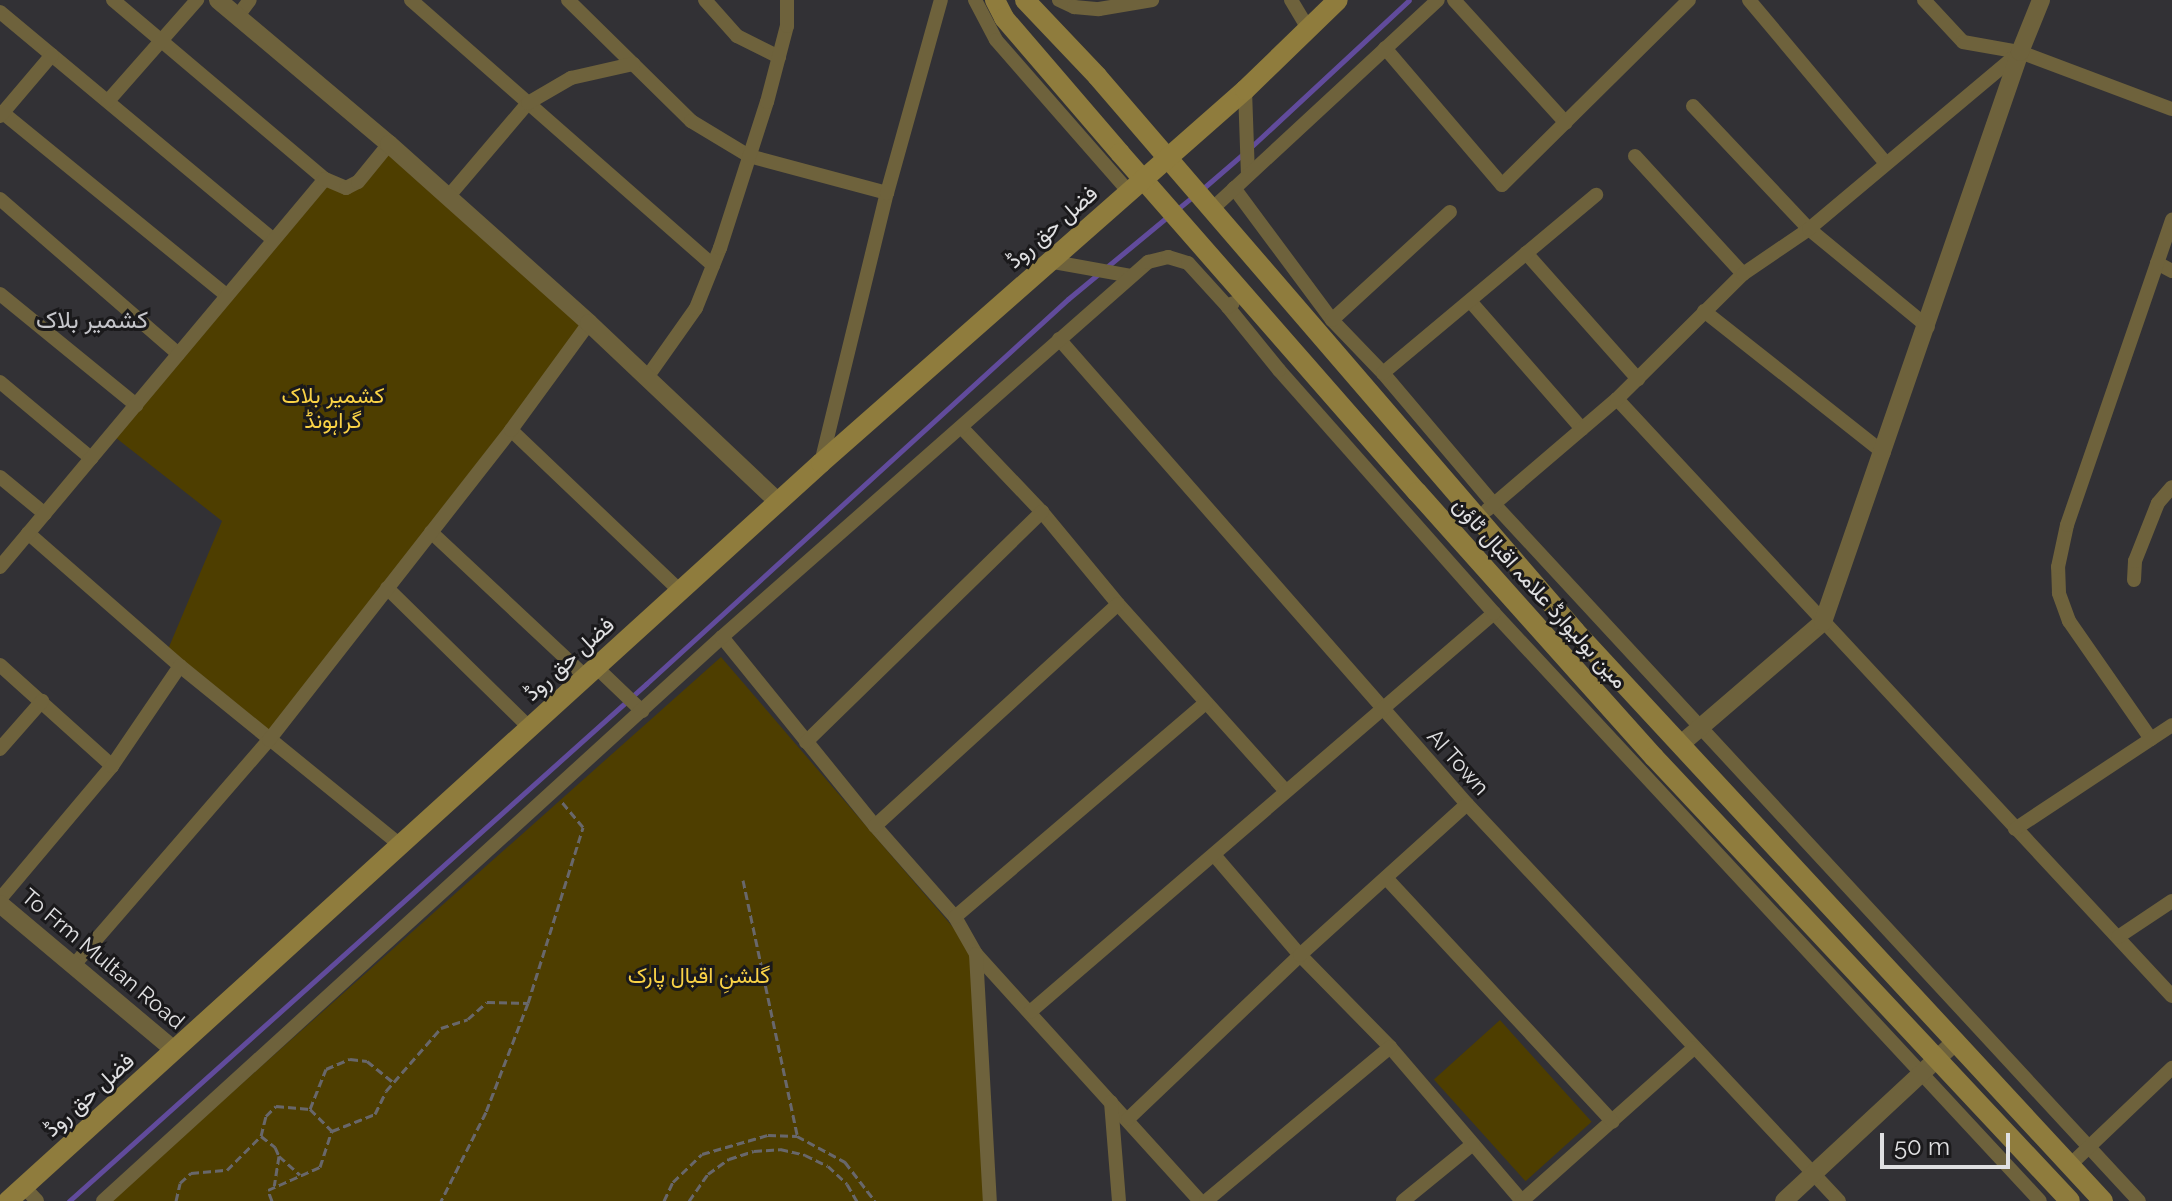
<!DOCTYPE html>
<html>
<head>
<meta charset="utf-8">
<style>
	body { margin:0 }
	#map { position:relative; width:2172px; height:1201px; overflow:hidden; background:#323135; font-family:Raleway,Vazirmatn,sans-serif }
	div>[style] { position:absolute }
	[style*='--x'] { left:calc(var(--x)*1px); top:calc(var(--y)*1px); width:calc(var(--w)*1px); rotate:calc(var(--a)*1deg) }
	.green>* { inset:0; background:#4e3e00; transform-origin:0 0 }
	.stream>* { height:5px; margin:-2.5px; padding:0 2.5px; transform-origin:2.5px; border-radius:2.5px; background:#614b9c }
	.path>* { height:3px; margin-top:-1.5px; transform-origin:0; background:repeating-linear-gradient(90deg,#68676b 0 8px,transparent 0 12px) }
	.minor>* { height:14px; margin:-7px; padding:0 7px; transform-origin:7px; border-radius:7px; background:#6e623c }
	.tertiary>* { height:18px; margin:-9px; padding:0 9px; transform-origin:9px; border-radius:9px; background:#6e623c }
	.secondary>* { height:20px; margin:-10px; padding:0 10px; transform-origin:10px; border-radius:10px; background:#8f7c3d }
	span { translate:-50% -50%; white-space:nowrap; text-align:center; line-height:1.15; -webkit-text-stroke:6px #1a191b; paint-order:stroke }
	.street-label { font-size:22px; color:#e0e0e2 }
	.park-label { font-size:22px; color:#f9d246 }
	.neighbourhood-label { font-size:24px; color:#c4c4c9 }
	.scale { position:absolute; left:1880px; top:1133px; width:130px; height:36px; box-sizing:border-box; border:4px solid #e0e0e2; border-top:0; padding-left:10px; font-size:24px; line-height:28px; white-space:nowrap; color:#e0e0e2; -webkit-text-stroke:6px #1a191b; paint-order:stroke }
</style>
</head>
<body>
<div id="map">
	<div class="green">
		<div style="clip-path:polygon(389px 144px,589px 323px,269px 740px,166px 654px,222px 521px,111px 434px,325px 179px,345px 188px)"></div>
		<div style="clip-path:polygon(721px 657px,976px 954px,991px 1201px,110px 1201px)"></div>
		<div style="left:1500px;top:1020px;width:137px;height:89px;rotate:48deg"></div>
	</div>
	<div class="stream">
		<div style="--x:1252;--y:146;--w:214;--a:-42.9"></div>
		<div style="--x:1200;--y:191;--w:58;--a:-40.8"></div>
		<div style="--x:1175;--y:211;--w:22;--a:-39"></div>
		<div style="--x:69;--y:1201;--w:775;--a:-41.86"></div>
		<div style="--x:646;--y:684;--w:571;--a:-42.37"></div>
		<div style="--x:1068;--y:299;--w:129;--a:-39.6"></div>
	</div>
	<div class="path">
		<div style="--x:743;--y:880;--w:260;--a:78"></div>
		<div style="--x:528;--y:1003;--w:184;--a:-72.6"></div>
		<div style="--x:583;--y:827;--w:33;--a:-130"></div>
		<div style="--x:310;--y:1109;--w:43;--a:-68.2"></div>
		<div style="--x:326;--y:1069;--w:26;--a:-23"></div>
		<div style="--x:350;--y:1059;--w:17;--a:7"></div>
		<div style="--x:367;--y:1061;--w:33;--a:39"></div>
		<div style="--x:261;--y:1136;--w:21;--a:-76"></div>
		<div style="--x:266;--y:1116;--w:14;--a:-45"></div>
		<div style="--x:276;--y:1106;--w:34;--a:5"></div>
		<div style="--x:310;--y:1109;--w:31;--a:45"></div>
		<div style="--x:279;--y:1156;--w:28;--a:42"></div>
		<div style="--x:176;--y:1201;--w:18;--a:-77"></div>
		<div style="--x:180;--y:1183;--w:15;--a:-42"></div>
		<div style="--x:191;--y:1173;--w:36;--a:-5"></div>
		<div style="--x:227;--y:1170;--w:48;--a:-45"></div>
		<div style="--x:261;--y:1136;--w:18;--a:38"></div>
		<div style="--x:275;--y:1147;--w:10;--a:66"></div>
		<div style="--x:279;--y:1156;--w:30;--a:99"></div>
		<div style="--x:272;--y:1201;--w:12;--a:-110"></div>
		<div style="--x:268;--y:1190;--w:57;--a:-23.9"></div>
		<div style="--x:320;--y:1167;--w:38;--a:-72"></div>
		<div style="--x:332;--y:1131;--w:46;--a:-21.6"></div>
		<div style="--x:375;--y:1114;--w:25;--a:-64"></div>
		<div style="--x:386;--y:1091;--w:84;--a:-48.9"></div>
		<div style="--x:441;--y:1028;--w:28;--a:-18"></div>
		<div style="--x:468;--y:1019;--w:25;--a:-42"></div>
		<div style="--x:487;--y:1002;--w:41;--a:1.4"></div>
		<div style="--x:528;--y:1003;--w:117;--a:111.1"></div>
		<div style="--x:486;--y:1112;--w:100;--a:116.8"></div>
		<div style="--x:664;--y:1201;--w:21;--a:-65"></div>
		<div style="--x:673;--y:1182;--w:40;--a:-44"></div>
		<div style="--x:702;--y:1154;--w:69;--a:-16.1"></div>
		<div style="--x:768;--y:1135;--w:29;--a:2"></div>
		<div style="--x:797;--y:1136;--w:55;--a:28.4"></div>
		<div style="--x:845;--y:1162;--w:49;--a:52.4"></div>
		<div style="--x:689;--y:1201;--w:33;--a:-55"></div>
		<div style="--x:708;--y:1174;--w:26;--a:-36"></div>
		<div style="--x:729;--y:1159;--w:26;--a:-18"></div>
		<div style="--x:754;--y:1151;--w:26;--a:-4"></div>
		<div style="--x:780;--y:1149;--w:26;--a:13"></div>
		<div style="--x:805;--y:1155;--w:25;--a:26"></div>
		<div style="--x:828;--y:1166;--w:26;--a:43"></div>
		<div style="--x:847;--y:1184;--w:20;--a:60"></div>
	</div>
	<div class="minor">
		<div style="--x:113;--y:0;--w:277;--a:40.2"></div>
		<div style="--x:411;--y:0;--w:402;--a:41.3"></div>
		<div style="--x:568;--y:0;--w:173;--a:44.5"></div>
		<div style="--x:691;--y:121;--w:68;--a:31.1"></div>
		<div style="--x:749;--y:156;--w:143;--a:15"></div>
		<div style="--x:705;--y:0;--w:48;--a:48.4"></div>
		<div style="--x:737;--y:36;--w:47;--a:26.6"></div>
		<div style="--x:975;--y:0;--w:45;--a:62.3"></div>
		<div style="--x:996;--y:40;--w:202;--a:48.8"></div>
		<div style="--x:1059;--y:0;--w:17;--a:25"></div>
		<div style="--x:1074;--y:7;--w:25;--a:5"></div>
		<div style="--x:1099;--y:9;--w:54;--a:-9.6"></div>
		<div style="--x:1291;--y:0;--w:33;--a:59"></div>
		<div style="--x:1454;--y:0;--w:166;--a:47.7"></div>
		<div style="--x:1749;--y:0;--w:212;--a:50"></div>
		<div style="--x:1924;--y:0;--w:57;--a:47.1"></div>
		<div style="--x:1963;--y:42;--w:58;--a:10"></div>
		<div style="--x:2020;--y:52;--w:162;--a:20.6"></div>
		<div style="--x:0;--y:12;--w:356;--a:39.8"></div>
		<div style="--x:237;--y:17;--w:21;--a:-53"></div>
		<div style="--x:1385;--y:48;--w:180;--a:49.5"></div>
		<div style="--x:1502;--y:185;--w:263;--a:-44.7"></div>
		<div style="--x:1245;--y:90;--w:85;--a:88"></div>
		<div style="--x:108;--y:101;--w:135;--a:-48.6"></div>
		<div style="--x:1693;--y:106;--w:169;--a:46.7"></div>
		<div style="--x:1809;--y:229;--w:154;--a:39.5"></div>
		<div style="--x:3;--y:113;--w:289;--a:39.2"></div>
		<div style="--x:0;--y:116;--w:80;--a:-49.6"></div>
		<div style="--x:1635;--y:156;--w:160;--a:47.5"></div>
		<div style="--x:1234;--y:188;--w:164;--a:53.4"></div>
		<div style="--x:1332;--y:320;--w:74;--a:46.1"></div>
		<div style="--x:1383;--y:373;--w:170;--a:49.8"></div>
		<div style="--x:1493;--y:503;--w:951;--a:47.22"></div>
		<div style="--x:448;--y:197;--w:123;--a:-49.6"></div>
		<div style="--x:528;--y:103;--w:50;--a:-30.2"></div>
		<div style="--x:571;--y:78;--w:64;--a:-12.7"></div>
		<div style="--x:0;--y:199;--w:236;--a:41"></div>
		<div style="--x:1211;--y:210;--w:309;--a:-42.8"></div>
		<div style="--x:1526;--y:253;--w:169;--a:48.4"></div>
		<div style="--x:1048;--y:261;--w:84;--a:10.2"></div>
		<div style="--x:2157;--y:263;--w:17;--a:28"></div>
		<div style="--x:0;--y:294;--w:176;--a:39.2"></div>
		<div style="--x:1470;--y:301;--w:170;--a:48.8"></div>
		<div style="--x:1704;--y:311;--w:229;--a:38.3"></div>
		<div style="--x:1332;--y:320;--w:160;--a:-42.5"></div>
		<div style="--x:1059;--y:339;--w:619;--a:48.74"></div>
		<div style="--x:1467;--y:804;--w:544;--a:46.86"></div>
		<div style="--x:1383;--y:373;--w:278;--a:-39.9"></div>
		<div style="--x:648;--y:376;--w:83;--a:-54.8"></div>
		<div style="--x:696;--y:308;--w:65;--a:-68.2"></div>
		<div style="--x:720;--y:248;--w:153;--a:-72.2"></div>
		<div style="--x:767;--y:102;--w:79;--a:-75.3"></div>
		<div style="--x:787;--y:26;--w:26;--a:-90"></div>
		<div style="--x:0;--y:382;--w:119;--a:39.9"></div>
		<div style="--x:1617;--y:399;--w:815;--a:47.09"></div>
		<div style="--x:962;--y:428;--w:116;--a:46.4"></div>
		<div style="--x:1042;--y:512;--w:119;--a:50.4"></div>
		<div style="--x:1118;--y:604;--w:251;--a:48.1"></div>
		<div style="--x:511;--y:430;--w:233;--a:43.6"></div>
		<div style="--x:821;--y:463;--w:278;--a:-76.3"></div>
		<div style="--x:887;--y:193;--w:200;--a:-74.4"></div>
		<div style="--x:0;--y:477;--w:58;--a:39.4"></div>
		<div style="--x:1487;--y:510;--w:171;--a:-40.5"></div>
		<div style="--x:1617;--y:399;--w:177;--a:-44.8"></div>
		<div style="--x:1743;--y:274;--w:80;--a:-34.3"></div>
		<div style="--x:1809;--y:229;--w:274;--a:-40"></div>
		<div style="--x:431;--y:532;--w:212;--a:43.1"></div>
		<div style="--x:28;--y:533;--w:202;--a:41.2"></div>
		<div style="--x:180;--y:666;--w:284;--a:39.1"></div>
		<div style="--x:0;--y:567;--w:506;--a:-50.05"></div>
		<div style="--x:325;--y:179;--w:23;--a:23"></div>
		<div style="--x:346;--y:188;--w:13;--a:-27"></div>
		<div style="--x:358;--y:182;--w:49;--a:-50.8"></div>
		<div style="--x:2134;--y:580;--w:19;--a:-87"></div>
		<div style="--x:2135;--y:561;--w:62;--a:-68.4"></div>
		<div style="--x:2158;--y:503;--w:21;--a:-49"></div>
		<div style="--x:387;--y:588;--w:200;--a:44.4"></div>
		<div style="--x:1494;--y:613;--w:802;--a:47.12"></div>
		<div style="--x:722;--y:637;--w:243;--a:51"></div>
		<div style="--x:875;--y:826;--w:121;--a:48.7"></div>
		<div style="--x:955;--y:917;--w:43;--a:60.4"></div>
		<div style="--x:976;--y:954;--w:333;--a:47.8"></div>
		<div style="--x:0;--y:665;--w:151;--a:42"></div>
		<div style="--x:596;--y:667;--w:64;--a:43.7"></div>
		<div style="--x:2151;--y:739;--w:144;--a:-124.8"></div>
		<div style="--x:2069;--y:621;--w:30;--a:-110"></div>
		<div style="--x:2059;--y:593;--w:26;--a:-92"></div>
		<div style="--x:2058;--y:567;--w:43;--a:-77.9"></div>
		<div style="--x:2067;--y:525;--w:323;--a:-71"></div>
		<div style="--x:806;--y:742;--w:330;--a:-44.3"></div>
		<div style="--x:0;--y:749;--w:64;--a:-48.8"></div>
		<div style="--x:875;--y:826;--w:329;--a:-42.4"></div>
		<div style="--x:2015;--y:829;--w:188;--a:-33.5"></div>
		<div style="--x:1215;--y:856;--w:130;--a:49.4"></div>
		<div style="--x:1300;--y:955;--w:129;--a:45.6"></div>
		<div style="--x:1390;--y:1047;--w:203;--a:49.4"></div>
		<div style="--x:1522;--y:1201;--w:230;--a:-41.7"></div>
		<div style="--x:1388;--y:880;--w:330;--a:47.1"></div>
		<div style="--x:0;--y:899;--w:174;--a:-49.9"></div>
		<div style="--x:112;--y:766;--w:121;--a:-55.8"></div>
		<div style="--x:955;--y:917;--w:330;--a:-40.5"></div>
		<div style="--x:2118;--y:937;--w:65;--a:-33.7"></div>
		<div style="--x:976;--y:954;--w:247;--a:86.8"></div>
		<div style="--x:74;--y:965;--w:298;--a:-49.1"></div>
		<div style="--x:269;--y:740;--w:393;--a:-52"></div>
		<div style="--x:511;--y:430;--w:132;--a:-53.9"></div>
		<div style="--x:1030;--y:1012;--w:612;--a:-40.69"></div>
		<div style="--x:1494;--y:613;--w:324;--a:-131.5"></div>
		<div style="--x:1279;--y:370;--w:81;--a:-129"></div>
		<div style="--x:1228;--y:307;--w:6;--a:-39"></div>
		<div style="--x:1111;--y:1102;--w:99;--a:85.4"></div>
		<div style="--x:1128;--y:1119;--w:238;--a:-43.6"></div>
		<div style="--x:1300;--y:955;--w:225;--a:-42.1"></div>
		<div style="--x:2070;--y:1165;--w:141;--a:-43.6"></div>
		<div style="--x:24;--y:1187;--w:19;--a:47"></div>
		<div style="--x:103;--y:1201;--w:837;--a:-42.34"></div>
		<div style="--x:722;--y:637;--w:568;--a:-41.36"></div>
		<div style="--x:1148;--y:262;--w:21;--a:-14"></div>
		<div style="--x:1168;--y:257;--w:21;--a:17"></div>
		<div style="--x:1188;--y:263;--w:59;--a:47.7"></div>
		<div style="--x:1206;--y:1201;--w:240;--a:-39.9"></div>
		<div style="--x:1403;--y:1201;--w:90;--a:-39.2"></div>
	</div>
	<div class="tertiary">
		<div style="--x:218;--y:0;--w:224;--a:40.1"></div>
		<div style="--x:389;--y:144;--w:268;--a:41.8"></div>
		<div style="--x:589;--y:323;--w:260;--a:43.4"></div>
		<div style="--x:1681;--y:744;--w:187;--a:-40.7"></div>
		<div style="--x:1823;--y:622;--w:603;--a:-70.93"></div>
		<div style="--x:2020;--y:52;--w:56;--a:-68"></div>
		<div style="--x:0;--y:904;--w:227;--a:40"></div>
		<div style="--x:1784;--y:1201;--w:235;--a:-42.9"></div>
	</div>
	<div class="secondary">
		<div style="--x:995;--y:0;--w:20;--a:63"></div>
		<div style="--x:1004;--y:18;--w:178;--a:49.3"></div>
		<div style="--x:1120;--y:153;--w:451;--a:48.8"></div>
		<div style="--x:1417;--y:492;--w:356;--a:48.2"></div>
		<div style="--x:1654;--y:757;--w:608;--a:46.86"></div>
		<div style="--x:1025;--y:0;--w:105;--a:46.5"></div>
		<div style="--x:1097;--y:76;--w:732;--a:49.26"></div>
		<div style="--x:1575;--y:631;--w:777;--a:47.19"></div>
		<div style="--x:8;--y:1201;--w:1098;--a:-42.23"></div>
		<div style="--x:821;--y:463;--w:565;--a:-41.34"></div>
		<div style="--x:1245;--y:90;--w:129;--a:-44.1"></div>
	</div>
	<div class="street-label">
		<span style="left:1052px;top:227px;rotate:-41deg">فضل حق روڈ</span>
		<span style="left:1540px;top:593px;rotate:48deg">مین بولیوارڈ علامہ اقبال ٹاؤن</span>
		<span style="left:569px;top:659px;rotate:-42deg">فضل حق روڈ</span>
		<span style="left:1458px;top:762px;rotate:48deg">AI Town</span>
		<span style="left:103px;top:959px;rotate:40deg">To Frm Multan Road</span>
		<span style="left:89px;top:1095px;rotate:-42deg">فضل حق روڈ</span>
	</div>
	<div class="park-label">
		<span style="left:333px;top:408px">کشمیر بلاک<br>ﮔﺮﺍﮨﻮﻧﮉ</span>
		<span style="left:699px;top:976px">گلشنِ اقبال پارک</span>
	</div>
	<div class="neighbourhood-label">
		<span style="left:92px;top:320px">کشمیر بلاک</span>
	</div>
	<div class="scale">50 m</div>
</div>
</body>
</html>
